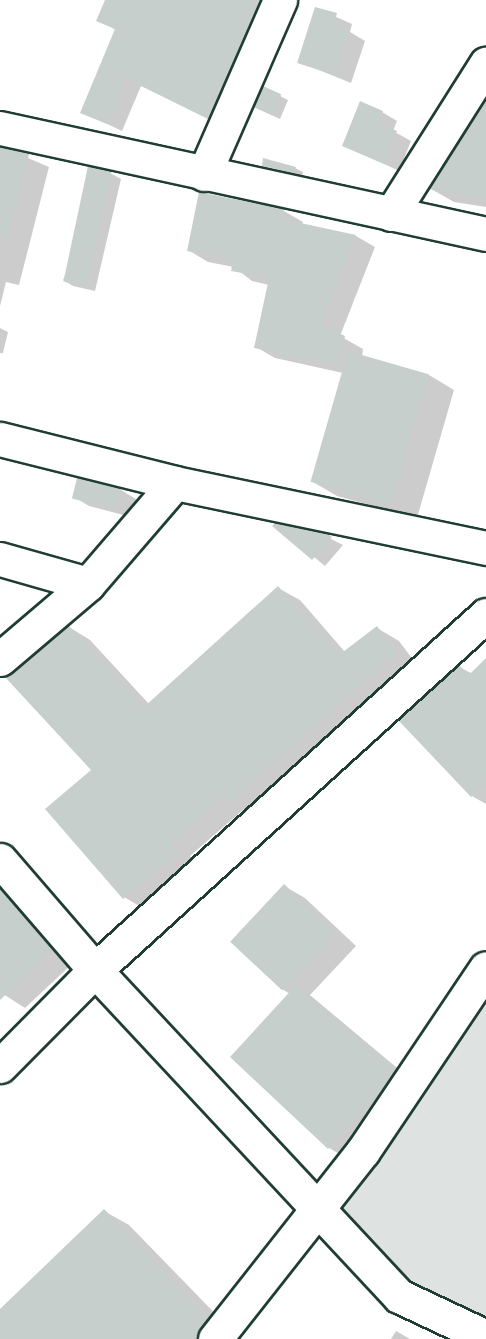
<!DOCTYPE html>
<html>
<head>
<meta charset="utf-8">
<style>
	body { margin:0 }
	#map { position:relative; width:486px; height:1339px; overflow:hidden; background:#fff; font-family:Dekko,sans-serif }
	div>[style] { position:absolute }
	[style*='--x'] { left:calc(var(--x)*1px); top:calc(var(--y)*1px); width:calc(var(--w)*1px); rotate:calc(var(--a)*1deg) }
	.green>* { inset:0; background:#dee3e2 }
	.shadow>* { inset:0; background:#0003 }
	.building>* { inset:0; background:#c7cfcc; transform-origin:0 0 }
	.roads { filter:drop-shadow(2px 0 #1f3d34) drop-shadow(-2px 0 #1f3d34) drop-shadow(0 2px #1f3d34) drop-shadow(0 -2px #1f3d34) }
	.minor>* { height:33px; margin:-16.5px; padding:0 16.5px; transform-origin:16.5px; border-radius:16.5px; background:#fff }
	span { translate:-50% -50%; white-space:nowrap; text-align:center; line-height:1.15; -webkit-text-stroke:6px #fff; paint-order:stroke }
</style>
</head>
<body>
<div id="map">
	<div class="green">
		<div style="clip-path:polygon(486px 968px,486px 1337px,399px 1296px,317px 1209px)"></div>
	</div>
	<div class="shadow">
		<div style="clip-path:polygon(106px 0,279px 0,223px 126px,141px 86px,122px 131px,82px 112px,116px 30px,98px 20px)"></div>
		<div style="clip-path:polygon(316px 8px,352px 24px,350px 32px,365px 41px,351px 83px,299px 62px)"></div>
		<div style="clip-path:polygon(264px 88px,288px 100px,280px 119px,263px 111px)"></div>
		<div style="clip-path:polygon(486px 98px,486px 207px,454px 202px,431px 189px)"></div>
		<div style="clip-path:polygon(382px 112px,397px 121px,393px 131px,411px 141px,399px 171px,344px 145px)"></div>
		<div style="clip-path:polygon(0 146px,49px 167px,19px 285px,6px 282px,0 306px)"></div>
		<div style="clip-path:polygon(263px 165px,295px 168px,303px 172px,302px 176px)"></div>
		<div style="clip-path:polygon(110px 173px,121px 179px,95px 291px,73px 286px,63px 280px)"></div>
		<div style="clip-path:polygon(200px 193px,284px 211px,303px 222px,302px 225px,356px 236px,375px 247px,340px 336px,363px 349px,362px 356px,429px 375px,454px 390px,417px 518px,337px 496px,313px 482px,343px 373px,275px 358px,256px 347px,269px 285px,252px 281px,234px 267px,208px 262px,188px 250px)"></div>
		<div style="clip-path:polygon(0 328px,8px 332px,3px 353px,0 353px)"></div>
		<div style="clip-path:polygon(78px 480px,121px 490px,136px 499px,131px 517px,89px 506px,74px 497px)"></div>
		<div style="clip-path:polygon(275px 525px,331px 539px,343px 545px,325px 566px)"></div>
		<div style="clip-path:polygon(278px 588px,300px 600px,345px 652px,377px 628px,399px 641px,417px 665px,252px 814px,244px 809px,190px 856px,198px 865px,146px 910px,124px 897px,93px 770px,69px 627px,90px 640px,149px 704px)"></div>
		<div style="clip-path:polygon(486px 660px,486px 804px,472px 796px,459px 667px,471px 673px)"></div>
		<div style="clip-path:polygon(0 874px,73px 963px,25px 1008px,0 992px)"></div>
		<div style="clip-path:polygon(284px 886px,305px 898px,356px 946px,310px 995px,415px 1083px,350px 1160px,329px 1148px,290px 994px,282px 989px)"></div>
		<div style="clip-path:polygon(104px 1211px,129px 1225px,233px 1332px,227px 1339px,0 1339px,0 1311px)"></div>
		<div style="clip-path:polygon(396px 1331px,410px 1339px,391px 1339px)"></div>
	</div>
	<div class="building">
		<div style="clip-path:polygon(105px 0,260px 0,208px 119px,126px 78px,107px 124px,80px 113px,115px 29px,96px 21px)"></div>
		<div style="clip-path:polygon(315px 7px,337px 13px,334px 25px,350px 30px,335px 75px,297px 63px)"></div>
		<div style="left:263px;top:86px;width:20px;height:23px;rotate:24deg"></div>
		<div style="clip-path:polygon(486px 99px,486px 199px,429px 189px)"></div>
		<div style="clip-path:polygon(360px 101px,383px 111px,378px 123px,397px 131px,384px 164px,342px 146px)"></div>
		<div style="clip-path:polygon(0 147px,29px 154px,8px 236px,0 235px)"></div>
		<div style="clip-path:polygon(263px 158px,296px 167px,294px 173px,262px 166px)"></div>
		<div style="left:88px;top:166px;width:24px;height:118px;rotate:12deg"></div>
		<div style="clip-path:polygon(199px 192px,284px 209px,282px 219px,356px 235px,321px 325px,345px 336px,338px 366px,254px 348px,269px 278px,231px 271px,233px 260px,187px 251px)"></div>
		<div style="left:348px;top:351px;width:84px;height:136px;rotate:16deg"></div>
		<div style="left:77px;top:478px;width:45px;height:21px;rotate:14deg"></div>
		<div style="clip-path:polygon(275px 523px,328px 534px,332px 537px,312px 560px,272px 526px)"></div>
		<div style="clip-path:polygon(278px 586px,339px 655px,377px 626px,396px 652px,230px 803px,224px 796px,170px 843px,178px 852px,123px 899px,45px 809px,91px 770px,5px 677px,68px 625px,144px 707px)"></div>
		<div style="clip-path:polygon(486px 658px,486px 783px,471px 797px,399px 721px,459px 665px,469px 675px)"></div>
		<div style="left:284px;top:884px;width:71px;height:79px;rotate:43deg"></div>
		<div style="clip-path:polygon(0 889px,53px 950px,0 1000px)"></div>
		<div style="clip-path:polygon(296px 985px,395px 1070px,379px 1094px,328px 1149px,230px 1057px)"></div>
		<div style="clip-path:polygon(104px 1209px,208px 1317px,197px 1339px,0 1339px,0 1309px)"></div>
	</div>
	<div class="roads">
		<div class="minor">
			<div style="--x:0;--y:128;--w:497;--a:12.3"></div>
			<div style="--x:204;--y:174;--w:190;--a:-66.4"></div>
			<div style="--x:391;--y:214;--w:178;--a:-57.7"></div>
			<div style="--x:0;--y:439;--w:180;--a:14.1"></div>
			<div style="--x:175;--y:483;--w:318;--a:11.8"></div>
			<div style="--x:0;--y:559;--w:91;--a:15.9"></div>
			<div style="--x:0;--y:659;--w:116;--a:-40.4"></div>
			<div style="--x:88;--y:584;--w:133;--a:-49.3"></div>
			<div style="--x:0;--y:860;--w:145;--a:49.2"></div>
			<div style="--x:95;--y:970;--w:528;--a:-42.24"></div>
			<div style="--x:0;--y:1066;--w:135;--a:-45.3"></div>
			<div style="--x:95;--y:970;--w:446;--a:47"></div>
			<div style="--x:399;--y:1296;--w:96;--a:25.2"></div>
			<div style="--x:215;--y:1339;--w:239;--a:-51.8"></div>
			<div style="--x:363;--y:1151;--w:220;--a:-56.1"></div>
		</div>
	</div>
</div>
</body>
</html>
